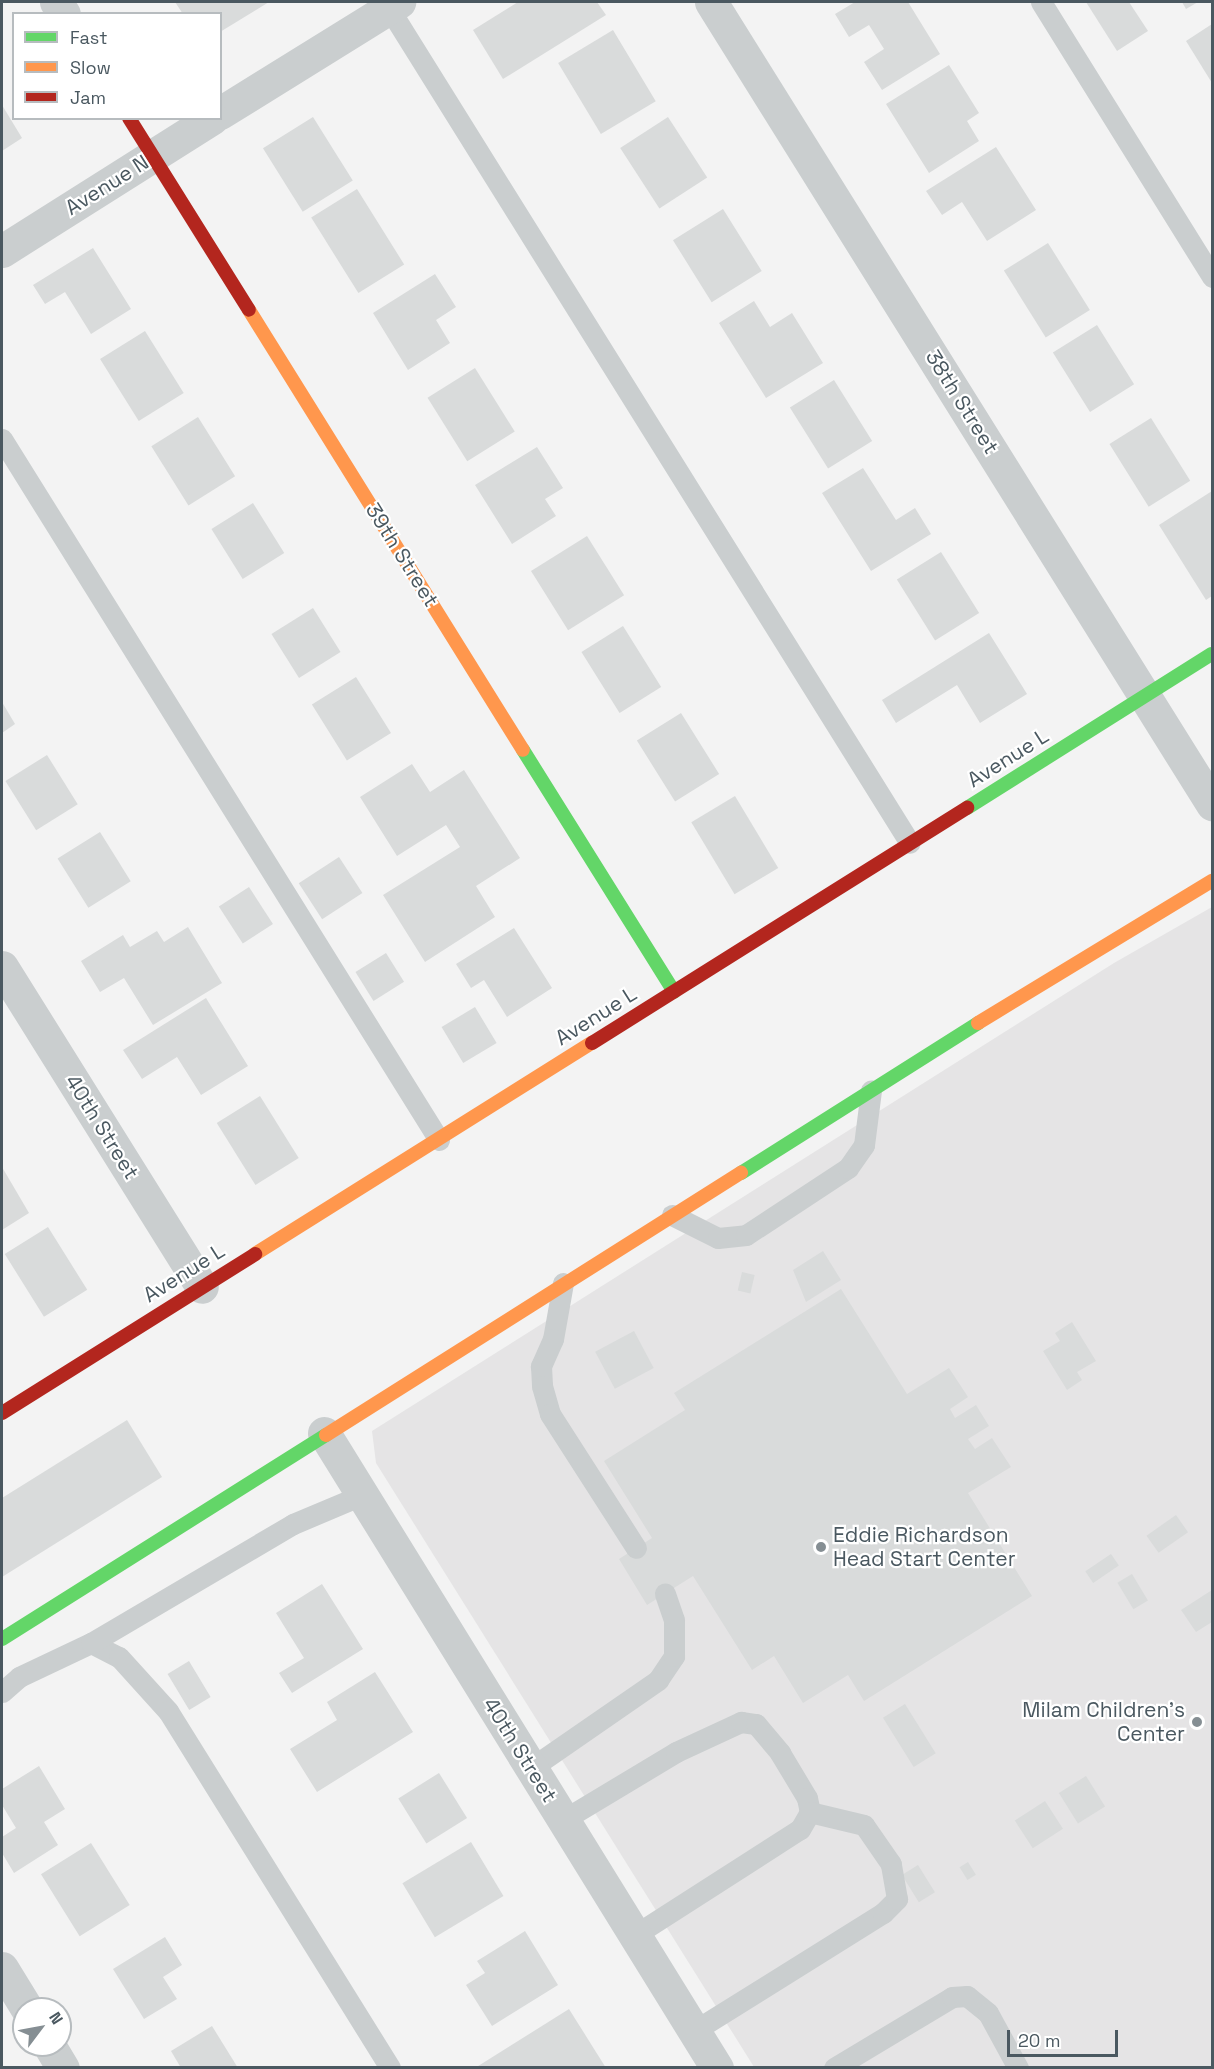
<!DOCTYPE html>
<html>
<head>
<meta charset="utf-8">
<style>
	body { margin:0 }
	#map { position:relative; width:1214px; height:2069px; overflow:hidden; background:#f3f3f3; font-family:"Space Grotesk",sans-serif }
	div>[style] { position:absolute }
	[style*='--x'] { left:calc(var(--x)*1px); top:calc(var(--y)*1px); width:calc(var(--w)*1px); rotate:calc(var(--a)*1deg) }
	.education>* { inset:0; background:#e5e4e5 }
	.building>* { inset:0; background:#d9dbdb; transform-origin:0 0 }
	.lane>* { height:21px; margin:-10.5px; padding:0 10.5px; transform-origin:10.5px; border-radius:10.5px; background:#cacecf }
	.street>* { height:33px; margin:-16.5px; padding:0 16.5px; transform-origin:16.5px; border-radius:16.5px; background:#cacecf }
	.fast>* { height:14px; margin:-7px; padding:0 7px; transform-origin:7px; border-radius:7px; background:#63d668 }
	.slow>* { height:14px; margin:-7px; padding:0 7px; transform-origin:7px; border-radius:7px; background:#ff974d }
	.jam>* { height:14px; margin:-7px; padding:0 7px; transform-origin:7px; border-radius:7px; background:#b3261e }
	.dots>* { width:16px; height:16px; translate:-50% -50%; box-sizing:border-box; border:3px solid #fff; border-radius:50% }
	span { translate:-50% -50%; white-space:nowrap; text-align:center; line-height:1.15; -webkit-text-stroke:4.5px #fff; paint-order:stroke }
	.street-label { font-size:21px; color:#4a5860 }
	.poi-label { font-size:21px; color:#4a5860 }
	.left { translate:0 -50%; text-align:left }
	.right { translate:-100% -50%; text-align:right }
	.frame { position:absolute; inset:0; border:3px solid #4a5860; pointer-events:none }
	.legend { position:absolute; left:12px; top:12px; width:210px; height:108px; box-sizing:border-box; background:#fff; border:2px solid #b7bcbf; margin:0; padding:8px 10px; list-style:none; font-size:18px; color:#4a5860 }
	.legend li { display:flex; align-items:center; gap:12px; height:30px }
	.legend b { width:30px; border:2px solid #b7bcbf }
	.north { position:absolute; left:12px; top:1997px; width:60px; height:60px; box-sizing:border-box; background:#fff; border:2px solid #b7bcbf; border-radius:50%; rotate:58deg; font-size:16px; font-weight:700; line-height:24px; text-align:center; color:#4a5860 }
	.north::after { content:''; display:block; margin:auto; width:21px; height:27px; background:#858e93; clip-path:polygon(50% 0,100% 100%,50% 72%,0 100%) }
	.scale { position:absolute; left:1007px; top:2030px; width:111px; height:27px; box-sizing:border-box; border:3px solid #4a5860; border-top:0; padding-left:8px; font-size:18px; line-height:21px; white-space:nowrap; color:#4a5860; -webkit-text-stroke:4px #fff; paint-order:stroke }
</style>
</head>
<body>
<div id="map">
	<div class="education">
		<div style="clip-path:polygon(1212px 907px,1212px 2067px,754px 2067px,376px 1463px,372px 1431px,1114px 963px)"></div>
	</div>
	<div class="building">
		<div style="clip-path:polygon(175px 2px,269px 2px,220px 32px,220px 14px,183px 14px)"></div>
		<div style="clip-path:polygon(518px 2px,597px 2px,606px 15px,503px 79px,473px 30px)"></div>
		<div style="clip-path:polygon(855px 2px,908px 2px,940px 54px,882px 90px,864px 62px,884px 49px,869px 25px,849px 37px,835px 14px)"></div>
		<div style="clip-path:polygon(1086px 2px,1129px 2px,1148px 31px,1117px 51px)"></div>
		<div style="clip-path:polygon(1182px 2px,1198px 2px,1186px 9px)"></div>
		<div style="clip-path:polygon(1212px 24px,1212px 83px,1186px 41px)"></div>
		<div style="left:613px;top:30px;width:83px;height:64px;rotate:59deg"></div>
		<div style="clip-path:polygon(949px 65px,979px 113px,967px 121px,979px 141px,929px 173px,886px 104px)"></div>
		<div style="clip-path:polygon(2px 105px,22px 138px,2px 151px)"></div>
		<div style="left:313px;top:117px;width:75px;height:59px;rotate:58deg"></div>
		<div style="left:668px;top:117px;width:72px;height:57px;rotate:57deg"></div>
		<div style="clip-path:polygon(996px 147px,1036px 210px,987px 241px,962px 202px,942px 215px,926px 191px)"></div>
		<div style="left:357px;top:189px;width:89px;height:54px;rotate:58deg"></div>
		<div style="left:723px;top:209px;width:73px;height:59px;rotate:58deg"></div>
		<div style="left:1048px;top:243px;width:79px;height:52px;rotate:58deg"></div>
		<div style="clip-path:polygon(93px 248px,131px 309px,91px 334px,65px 292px,45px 304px,33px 285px)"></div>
		<div style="clip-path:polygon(435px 274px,456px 307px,436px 320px,450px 343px,408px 370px,373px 313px)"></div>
		<div style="clip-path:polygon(754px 301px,770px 327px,792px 313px,823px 363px,766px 398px,719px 323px)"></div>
		<div style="left:1097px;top:325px;width:70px;height:52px;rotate:58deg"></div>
		<div style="left:145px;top:331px;width:73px;height:53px;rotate:58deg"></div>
		<div style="left:475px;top:368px;width:75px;height:56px;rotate:58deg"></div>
		<div style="left:834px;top:380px;width:72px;height:52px;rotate:58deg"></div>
		<div style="left:198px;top:417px;width:70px;height:55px;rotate:58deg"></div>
		<div style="left:1151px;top:418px;width:74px;height:49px;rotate:58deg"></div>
		<div style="clip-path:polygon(537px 447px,563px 488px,545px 499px,556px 516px,512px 544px,475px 485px)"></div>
		<div style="clip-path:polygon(863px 468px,896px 520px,915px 508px,931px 534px,871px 571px,822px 493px)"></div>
		<div style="clip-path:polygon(1212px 491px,1212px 596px,1206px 600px,1159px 525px)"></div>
		<div style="left:253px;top:503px;width:59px;height:49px;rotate:58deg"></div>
		<div style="left:587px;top:536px;width:70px;height:66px;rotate:58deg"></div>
		<div style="left:941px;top:552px;width:72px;height:52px;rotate:58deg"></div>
		<div style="left:313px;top:608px;width:52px;height:49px;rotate:58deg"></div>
		<div style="left:623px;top:626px;width:72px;height:49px;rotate:58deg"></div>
		<div style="clip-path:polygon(989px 633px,1027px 694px,980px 723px,957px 685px,896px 723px,882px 700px)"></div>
		<div style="left:356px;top:677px;width:66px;height:52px;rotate:58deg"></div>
		<div style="clip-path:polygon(2px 702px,15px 724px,2px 733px)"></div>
		<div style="left:681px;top:713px;width:72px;height:52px;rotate:58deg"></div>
		<div style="left:47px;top:755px;width:58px;height:49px;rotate:58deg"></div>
		<div style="clip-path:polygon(412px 764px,430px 792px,464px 770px,520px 858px,476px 886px,495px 917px,425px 962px,383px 895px,460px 847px,446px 825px,397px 856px,360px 797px)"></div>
		<div style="left:735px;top:796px;width:84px;height:51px;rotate:59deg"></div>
		<div style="left:100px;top:832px;width:58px;height:50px;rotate:58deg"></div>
		<div style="left:339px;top:857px;width:43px;height:48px;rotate:57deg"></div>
		<div style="left:249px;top:887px;width:44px;height:36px;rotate:57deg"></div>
		<div style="clip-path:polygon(188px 927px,222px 983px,153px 1025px,124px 978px,100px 992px,81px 961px,123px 935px,130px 947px,157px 931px,164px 942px)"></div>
		<div style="clip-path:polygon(514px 928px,552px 988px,507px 1017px,484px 980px,471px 988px,456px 964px)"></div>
		<div style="left:386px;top:953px;width:34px;height:36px;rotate:58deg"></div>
		<div style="clip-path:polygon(206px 998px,248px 1066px,201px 1095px,177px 1057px,142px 1079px,123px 1050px)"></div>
		<div style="left:475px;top:1007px;width:42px;height:39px;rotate:59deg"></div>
		<div style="left:260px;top:1096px;width:73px;height:51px;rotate:58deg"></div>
		<div style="clip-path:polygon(2px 1167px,29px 1213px,2px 1230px)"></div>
		<div style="left:48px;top:1227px;width:74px;height:51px;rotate:58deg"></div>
		<div style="clip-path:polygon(823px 1251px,841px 1280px,806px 1302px,793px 1270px)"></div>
		<div style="left:742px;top:1272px;width:13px;height:19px;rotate:13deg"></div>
		<div style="clip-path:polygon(841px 1289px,907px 1394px,949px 1368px,968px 1397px,950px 1409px,955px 1418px,976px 1405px,989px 1426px,968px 1439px,975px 1449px,992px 1438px,1011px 1467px,968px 1493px,1032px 1596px,864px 1701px,848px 1675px,803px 1703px,774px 1656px,752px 1670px,693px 1576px,647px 1605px,619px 1559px,652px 1538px,604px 1461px,685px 1410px,674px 1393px)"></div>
		<div style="clip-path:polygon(1072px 1322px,1096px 1361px,1077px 1372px,1082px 1380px,1067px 1390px,1043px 1351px,1060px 1341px,1055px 1333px)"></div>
		<div style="left:634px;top:1331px;width:42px;height:44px;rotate:62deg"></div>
		<div style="clip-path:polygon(127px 1420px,162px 1477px,2px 1577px,2px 1498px)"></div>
		<div style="left:1176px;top:1515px;width:21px;height:36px;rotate:55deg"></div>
		<div style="left:1111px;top:1554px;width:14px;height:31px;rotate:56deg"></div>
		<div style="left:1132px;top:1574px;width:31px;height:17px;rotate:59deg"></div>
		<div style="clip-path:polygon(322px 1584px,363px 1649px,292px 1693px,279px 1673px,304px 1658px,276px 1613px)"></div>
		<div style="clip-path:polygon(1212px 1590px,1212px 1622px,1196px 1632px,1181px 1610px)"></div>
		<div style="left:189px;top:1661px;width:42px;height:25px;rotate:59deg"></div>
		<div style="clip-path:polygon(375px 1672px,413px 1732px,317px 1792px,290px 1749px,337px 1720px,327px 1702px)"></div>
		<div style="left:905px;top:1704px;width:58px;height:26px;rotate:58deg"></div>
		<div style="clip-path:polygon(39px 1766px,65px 1809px,44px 1822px,58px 1845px,14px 1873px,2px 1853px,2px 1837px,16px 1828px,2px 1805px,2px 1789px)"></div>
		<div style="left:439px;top:1773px;width:53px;height:48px;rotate:58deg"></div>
		<div style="left:1086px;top:1776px;width:36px;height:32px;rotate:58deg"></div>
		<div style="left:1045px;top:1801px;width:33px;height:36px;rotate:57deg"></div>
		<div style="left:471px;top:1842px;width:63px;height:80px;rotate:59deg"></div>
		<div style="left:91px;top:1843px;width:73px;height:59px;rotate:58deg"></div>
		<div style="left:968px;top:1862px;width:15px;height:10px;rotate:58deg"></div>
		<div style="left:918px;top:1865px;width:32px;height:19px;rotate:58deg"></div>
		<div style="clip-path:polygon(525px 1931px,558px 1985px,492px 2026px,466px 1985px,485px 1973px,477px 1961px)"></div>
		<div style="clip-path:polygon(165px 1937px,182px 1965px,163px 1977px,177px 1999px,144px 2019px,113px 1969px)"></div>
		<div style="clip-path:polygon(569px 2009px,606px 2068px,475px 2068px)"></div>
		<div style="clip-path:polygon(212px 2026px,238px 2068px,181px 2068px,171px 2051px)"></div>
	</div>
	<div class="lane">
		<div style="--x:385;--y:2;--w:991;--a:58.03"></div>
		<div style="--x:1041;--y:2;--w:324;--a:58.1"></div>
		<div style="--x:2;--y:439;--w:826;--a:58.06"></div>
		<div style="--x:672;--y:1215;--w:51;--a:26.6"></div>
		<div style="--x:718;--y:1238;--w:28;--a:-6"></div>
		<div style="--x:746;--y:1235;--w:122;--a:-33.3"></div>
		<div style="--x:848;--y:1168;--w:28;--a:-55"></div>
		<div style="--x:864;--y:1145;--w:55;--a:-82.7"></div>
		<div style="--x:563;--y:1283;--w:57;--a:100.1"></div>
		<div style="--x:553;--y:1339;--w:30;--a:114"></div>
		<div style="--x:541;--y:1366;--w:20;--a:87"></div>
		<div style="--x:542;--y:1386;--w:29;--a:74"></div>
		<div style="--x:550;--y:1414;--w:159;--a:57.3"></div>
		<div style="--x:91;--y:1643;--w:31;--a:27"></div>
		<div style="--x:119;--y:1657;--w:73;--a:47.8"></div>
		<div style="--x:168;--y:1711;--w:420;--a:58.1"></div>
		<div style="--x:2;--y:1692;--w:23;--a:-41"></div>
		<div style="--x:19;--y:1677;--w:80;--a:-25.3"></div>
		<div style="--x:91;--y:1643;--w:234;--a:-30.5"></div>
		<div style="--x:293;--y:1524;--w:75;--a:-22.8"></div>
		<div style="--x:531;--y:1768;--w:155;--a:-34.7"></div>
		<div style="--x:658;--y:1680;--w:29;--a:-56"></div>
		<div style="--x:674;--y:1656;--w:36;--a:-90"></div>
		<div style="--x:674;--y:1620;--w:28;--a:-109"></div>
		<div style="--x:563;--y:1820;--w:132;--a:-31"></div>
		<div style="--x:676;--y:1752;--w:72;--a:-24.8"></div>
		<div style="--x:741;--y:1722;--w:15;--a:8"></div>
		<div style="--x:756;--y:1724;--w:38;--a:50"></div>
		<div style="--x:780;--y:1753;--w:52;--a:59"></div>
		<div style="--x:807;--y:1798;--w:14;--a:78"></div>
		<div style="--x:810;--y:1812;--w:20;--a:120"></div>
		<div style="--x:800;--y:1829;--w:196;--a:147.3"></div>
		<div style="--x:694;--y:2031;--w:223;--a:-32"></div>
		<div style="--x:883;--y:1913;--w:20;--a:-45"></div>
		<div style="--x:897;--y:1899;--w:36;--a:-100"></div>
		<div style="--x:891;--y:1864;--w:47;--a:-124.7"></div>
		<div style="--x:864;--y:1825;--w:56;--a:-166.5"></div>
		<div style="--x:834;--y:2068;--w:138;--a:-31"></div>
		<div style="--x:952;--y:1997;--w:15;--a:-4"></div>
		<div style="--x:967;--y:1996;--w:27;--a:39"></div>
		<div style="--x:988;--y:2013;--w:63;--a:61.4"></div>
	</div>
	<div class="street">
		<div style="--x:56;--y:2;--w:14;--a:56"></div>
		<div style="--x:711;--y:2;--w:946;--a:58.01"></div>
		<div style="--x:220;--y:113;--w:211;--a:-31.8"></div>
		<div style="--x:2;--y:251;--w:249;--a:-32.3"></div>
		<div style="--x:2;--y:967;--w:377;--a:58"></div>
		<div style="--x:324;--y:1433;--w:747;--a:58.25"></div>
		<div style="--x:2;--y:1968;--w:48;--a:58.6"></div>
		<div style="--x:49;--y:2045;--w:27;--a:59"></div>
	</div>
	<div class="fast">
		<div style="--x:523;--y:750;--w:285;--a:58"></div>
		<div style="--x:967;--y:808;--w:289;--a:-32.2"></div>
		<div style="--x:741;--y:1173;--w:280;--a:-32.3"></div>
		<div style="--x:2;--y:1639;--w:383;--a:-32.2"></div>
	</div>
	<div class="slow">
		<div style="--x:249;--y:310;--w:518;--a:58.09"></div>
		<div style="--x:978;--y:1023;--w:274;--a:-31.3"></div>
		<div style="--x:255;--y:1254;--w:398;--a:-32.1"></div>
		<div style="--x:326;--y:1435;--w:491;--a:-32.3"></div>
	</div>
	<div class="jam">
		<div style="--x:129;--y:118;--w:226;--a:58"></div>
		<div style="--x:592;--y:1043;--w:443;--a:-32.1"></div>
		<div style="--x:2;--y:1413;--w:299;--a:-32.1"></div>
	</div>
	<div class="dots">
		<div style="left:821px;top:1547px;background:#858e93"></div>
		<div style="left:1197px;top:1722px;background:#858e93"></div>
	</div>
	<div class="street-label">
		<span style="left:107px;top:185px;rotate:-32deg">Avenue N</span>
		<span style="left:962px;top:402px;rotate:58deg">38th Street</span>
		<span style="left:402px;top:555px;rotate:58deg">39th Street</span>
		<span style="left:1008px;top:758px;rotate:-32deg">Avenue L</span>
		<span style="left:596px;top:1016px;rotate:-32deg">Avenue L</span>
		<span style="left:102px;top:1127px;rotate:58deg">40th Street</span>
		<span style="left:184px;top:1273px;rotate:-32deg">Avenue L</span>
		<span style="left:520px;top:1750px;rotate:58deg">40th Street</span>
	</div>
	<div class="poi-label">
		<span class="left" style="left:833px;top:1547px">Eddie Richardson<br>Head Start Center</span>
		<span class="right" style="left:1185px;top:1722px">Milam Children's<br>Center</span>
	</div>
	<div class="frame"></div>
	<ul class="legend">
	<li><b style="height:8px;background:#63d668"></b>Fast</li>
	<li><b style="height:8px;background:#ff974d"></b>Slow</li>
	<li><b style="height:8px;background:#b3261e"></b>Jam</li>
	</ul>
	<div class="north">N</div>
	<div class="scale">20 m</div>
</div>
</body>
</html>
